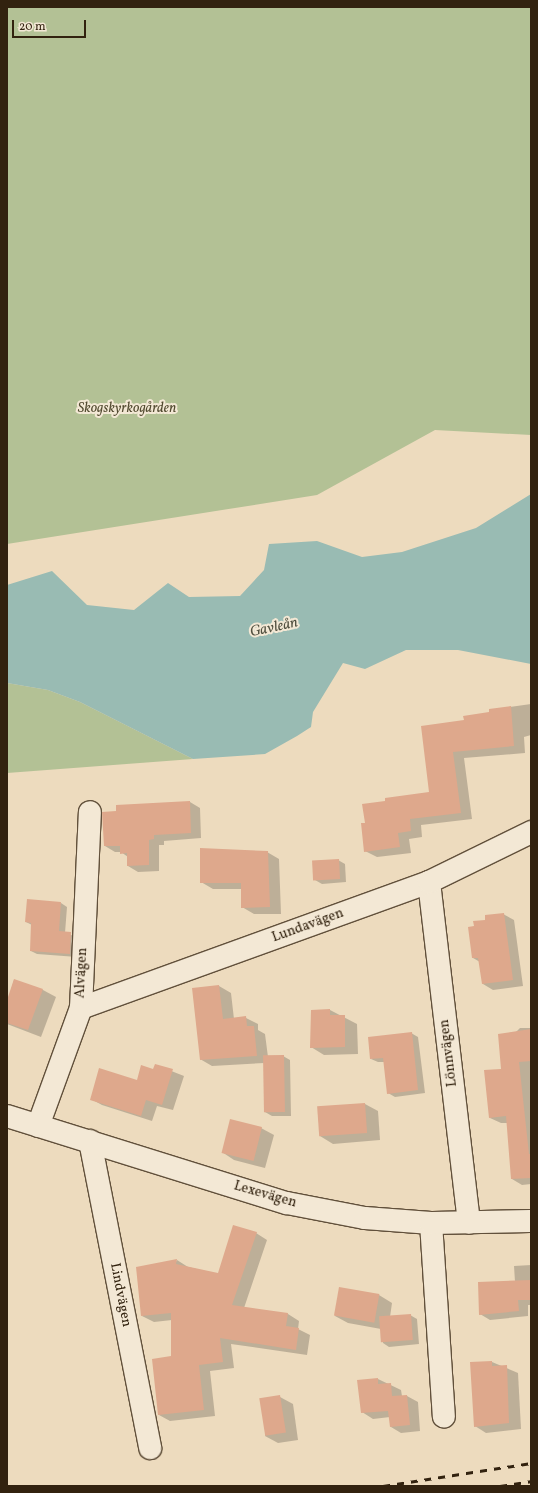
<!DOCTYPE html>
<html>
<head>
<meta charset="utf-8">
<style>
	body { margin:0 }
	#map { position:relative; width:538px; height:1493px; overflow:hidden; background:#eddbbe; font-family:Vollkorn,serif }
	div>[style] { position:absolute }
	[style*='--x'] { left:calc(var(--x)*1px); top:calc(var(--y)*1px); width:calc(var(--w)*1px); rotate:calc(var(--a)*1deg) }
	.green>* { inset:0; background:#b3c195 }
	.water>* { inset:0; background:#99bbb3 }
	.shadow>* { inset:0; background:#0003 }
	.building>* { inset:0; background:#dea88c; transform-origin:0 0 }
	.roads { filter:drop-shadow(1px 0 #61503b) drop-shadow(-1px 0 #61503b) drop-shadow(0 1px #61503b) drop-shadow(0 -1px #61503b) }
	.minor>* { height:22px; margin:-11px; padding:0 11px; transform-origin:11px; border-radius:11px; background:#f3e8d5 }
	.tertiary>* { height:22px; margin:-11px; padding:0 11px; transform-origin:11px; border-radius:11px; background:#f3e8d5 }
	.rail>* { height:3px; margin-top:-1.5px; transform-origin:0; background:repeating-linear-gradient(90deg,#32220f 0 7px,transparent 0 14px) }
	span { translate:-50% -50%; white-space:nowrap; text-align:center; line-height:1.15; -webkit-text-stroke:4px #f3e8d5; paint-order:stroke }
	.park-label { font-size:14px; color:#524a30; font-style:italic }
	.street-label { font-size:14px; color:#32220f }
	.water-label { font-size:15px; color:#515040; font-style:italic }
	.frame { position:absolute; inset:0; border:8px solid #32220f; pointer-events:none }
	.scale { position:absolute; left:12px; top:20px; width:74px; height:18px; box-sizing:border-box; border:2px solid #32220f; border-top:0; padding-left:5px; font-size:12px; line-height:14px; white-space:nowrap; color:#32220f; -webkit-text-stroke:3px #f3e8d5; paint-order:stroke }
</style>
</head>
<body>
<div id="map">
	<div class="green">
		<div style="clip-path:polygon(7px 7px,531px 7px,531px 435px,435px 430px,317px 495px,7px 544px)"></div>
		<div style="clip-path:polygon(7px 683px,48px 690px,80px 702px,193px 759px,7px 773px)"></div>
	</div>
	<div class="water">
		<div style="clip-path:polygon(531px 494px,531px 664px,458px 650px,406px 650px,365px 669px,343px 663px,313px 712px,311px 727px,297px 736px,265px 754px,193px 759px,80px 702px,48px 690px,7px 683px,7px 585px,52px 571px,87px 605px,134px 610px,168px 583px,189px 597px,240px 596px,264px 570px,269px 544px,317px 541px,362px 557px,402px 552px,476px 528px)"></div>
	</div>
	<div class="shadow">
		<div style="clip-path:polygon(531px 704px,531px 735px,524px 737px,525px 753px,464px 758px,472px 819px,421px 825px,422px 837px,409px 839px,411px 853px,377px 857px,365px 851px,366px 824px,386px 802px,430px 793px,465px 721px,490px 713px,490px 710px)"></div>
		<div style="clip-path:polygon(190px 802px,200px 808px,201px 838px,164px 841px,164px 845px,159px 845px,159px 871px,138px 872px,128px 866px,128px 857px,121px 852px,115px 852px,105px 846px)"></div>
		<div style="clip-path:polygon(267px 852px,279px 859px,281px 914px,254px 914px,242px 907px,242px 889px,213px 889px,201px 882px)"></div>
		<div style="clip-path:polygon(338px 860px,345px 864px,346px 882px,322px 884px,315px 880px)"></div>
		<div style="clip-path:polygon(61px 903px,67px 907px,65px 933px,77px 937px,77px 957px,37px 954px,31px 951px,32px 925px,26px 922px)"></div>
		<div style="clip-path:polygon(503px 914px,514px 920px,523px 986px,493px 990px,483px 984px,480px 962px,473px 958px,475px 927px)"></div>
		<div style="clip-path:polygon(14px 980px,43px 990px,56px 997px,41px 1037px,7px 1024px,7px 1004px)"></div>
		<div style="clip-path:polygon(219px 986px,231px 993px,234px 1019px,246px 1018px,258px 1024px,258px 1030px,265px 1034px,268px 1057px,283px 1056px,290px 1060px,291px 1116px,272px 1116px,265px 1112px,264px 1063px,212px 1066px,200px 1059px)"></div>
		<div style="clip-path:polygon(330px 1010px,357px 1024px,358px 1054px,324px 1055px,311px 1047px)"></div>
		<div style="clip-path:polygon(520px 1028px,531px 1028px,531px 1184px,522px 1185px,512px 1179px,508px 1123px,501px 1123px,490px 1118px,502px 1070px,516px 1032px)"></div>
		<div style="clip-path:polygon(411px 1033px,418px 1037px,425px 1093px,395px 1097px,388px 1093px,385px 1062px,378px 1062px,371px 1059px)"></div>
		<div style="clip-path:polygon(156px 1065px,184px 1076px,173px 1110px,157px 1106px,152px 1121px,102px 1105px,91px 1099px,137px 1081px,154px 1070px)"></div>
		<div style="clip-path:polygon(365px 1104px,378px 1111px,380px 1140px,333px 1144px,320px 1136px)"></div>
		<div style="clip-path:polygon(261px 1128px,274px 1135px,265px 1168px,234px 1160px,222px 1152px)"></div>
		<div style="clip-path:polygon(256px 1233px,267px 1240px,244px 1308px,288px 1314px,299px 1321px,298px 1329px,310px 1335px,307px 1355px,231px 1344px,234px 1368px,210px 1371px,215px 1416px,170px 1421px,159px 1415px,172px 1357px,172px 1320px,154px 1322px,142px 1316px,177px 1260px,188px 1267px,218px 1274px)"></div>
		<div style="clip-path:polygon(531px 1265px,531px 1305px,528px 1305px,528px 1316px,490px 1320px,480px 1314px,515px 1282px,514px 1266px)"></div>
		<div style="clip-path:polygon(340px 1288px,379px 1295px,392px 1303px,390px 1317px,410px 1315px,417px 1319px,419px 1344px,389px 1347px,383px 1343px,381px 1329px,348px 1323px,335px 1316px)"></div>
		<div style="clip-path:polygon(492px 1362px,518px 1373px,521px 1429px,486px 1433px,475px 1426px)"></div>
		<div style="clip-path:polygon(378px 1379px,401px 1390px,402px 1396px,407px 1396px,418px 1402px,420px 1431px,401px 1433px,391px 1427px,390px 1417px,373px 1419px,362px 1412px)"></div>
		<div style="clip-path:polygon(280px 1397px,293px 1404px,298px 1440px,278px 1443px,265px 1436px)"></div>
	</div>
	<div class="building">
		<div style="clip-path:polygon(511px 706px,514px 746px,453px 752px,461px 813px,410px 819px,411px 831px,398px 833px,400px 847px,364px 852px,361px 823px,365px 823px,362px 804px,385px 801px,385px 798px,429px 792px,421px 726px,464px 720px,463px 716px,489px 712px,489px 709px)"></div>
		<div style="clip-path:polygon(190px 801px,191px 833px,154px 835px,154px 839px,149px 840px,149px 865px,127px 866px,127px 853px,120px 854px,120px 846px,104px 846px,102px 812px,116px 811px,116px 805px)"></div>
		<div style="clip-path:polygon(200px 848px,268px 851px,270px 907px,241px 908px,241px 883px,200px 883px)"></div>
		<div style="left:339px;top:859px;width:20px;height:27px;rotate:87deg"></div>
		<div style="clip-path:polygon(27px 899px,61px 902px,59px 931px,71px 932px,70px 954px,30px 951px,31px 923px,25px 922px)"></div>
		<div style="clip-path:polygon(504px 913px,513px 980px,482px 984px,478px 958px,472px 958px,468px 927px,474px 926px,473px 921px,485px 920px,485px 915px)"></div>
		<div style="clip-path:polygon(14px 979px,43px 989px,28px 1030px,7px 1023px,7px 1000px)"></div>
		<div style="clip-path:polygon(219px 985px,223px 1019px,246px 1016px,247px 1026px,254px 1026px,257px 1056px,200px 1060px,192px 988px)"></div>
		<div style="clip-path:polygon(330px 1009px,330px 1015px,345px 1015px,345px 1047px,310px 1048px,311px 1010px)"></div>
		<div style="clip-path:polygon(531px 1029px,531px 1061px,519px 1062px,529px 1154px,531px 1154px,531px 1178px,511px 1179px,506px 1116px,489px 1118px,484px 1070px,501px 1069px,498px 1034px)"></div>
		<div style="clip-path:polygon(412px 1032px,418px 1090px,387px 1094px,383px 1058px,370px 1059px,368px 1037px)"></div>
		<div style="left:284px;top:1055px;width:57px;height:21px;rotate:89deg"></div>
		<div style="clip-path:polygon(155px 1064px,173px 1069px,162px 1105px,146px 1100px,141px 1116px,90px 1100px,99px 1068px,137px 1080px,141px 1065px,153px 1069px)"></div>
		<div style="left:365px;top:1103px;width:30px;height:48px;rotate:86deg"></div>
		<div style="left:230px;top:1119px;width:33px;height:35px;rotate:14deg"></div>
		<div style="clip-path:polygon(233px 1225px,257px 1232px,232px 1305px,288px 1313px,286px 1326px,299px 1328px,296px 1350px,220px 1338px,223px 1362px,199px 1365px,204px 1410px,158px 1415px,152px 1359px,171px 1356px,171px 1313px,141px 1316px,136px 1267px,177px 1259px,176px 1264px,218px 1273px)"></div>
		<div style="clip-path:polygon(531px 1280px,531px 1300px,518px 1300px,519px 1311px,479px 1315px,478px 1282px)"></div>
		<div style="left:339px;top:1287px;width:41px;height:29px;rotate:10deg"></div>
		<div style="left:411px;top:1314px;width:26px;height:32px;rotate:86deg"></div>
		<div style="clip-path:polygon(492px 1361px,492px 1366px,507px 1365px,509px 1423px,474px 1427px,470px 1362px)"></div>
		<div style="clip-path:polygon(378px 1378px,378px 1384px,391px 1383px,392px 1396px,407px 1395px,410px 1425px,390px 1427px,388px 1411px,361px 1413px,357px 1380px)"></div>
		<div style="left:280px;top:1395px;width:38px;height:21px;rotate:81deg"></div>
	</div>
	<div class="roads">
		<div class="minor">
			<div style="--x:429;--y:882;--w:343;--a:83.3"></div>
			<div style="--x:81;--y:1008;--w:370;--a:-19.9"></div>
			<div style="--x:429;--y:882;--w:114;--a:-26.1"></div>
			<div style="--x:38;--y:1126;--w:126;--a:-70"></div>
			<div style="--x:81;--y:1008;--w:196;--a:-87.4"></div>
			<div style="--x:90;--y:1141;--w:313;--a:78.9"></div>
			<div style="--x:431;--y:1223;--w:194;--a:86.2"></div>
		</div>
		<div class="tertiary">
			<div style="--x:7;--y:1116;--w:293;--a:17.3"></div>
			<div style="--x:287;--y:1203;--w:79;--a:10.9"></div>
			<div style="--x:365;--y:1218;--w:66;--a:4.3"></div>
			<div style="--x:431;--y:1223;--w:100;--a:-1.1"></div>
		</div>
	</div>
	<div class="rail">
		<div style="--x:383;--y:1486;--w:150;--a:-8.8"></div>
		<div style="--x:500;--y:1486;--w:31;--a:-9"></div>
	</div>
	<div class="park-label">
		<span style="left:127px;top:409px">Skogskyrkogården</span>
	</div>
	<div class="street-label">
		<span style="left:308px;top:926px;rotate:-20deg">Lundavägen</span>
		<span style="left:82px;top:973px;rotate:-87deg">Alvägen</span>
		<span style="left:449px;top:1053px;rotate:-97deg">Lönnvägen</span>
		<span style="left:265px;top:1195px;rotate:16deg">Lexevägen</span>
		<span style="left:120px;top:1295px;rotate:79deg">Lindvägen</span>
	</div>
	<div class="water-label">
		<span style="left:274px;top:628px;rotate:-12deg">Gavleån</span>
	</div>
	<div class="frame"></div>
	<div class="scale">20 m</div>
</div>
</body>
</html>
